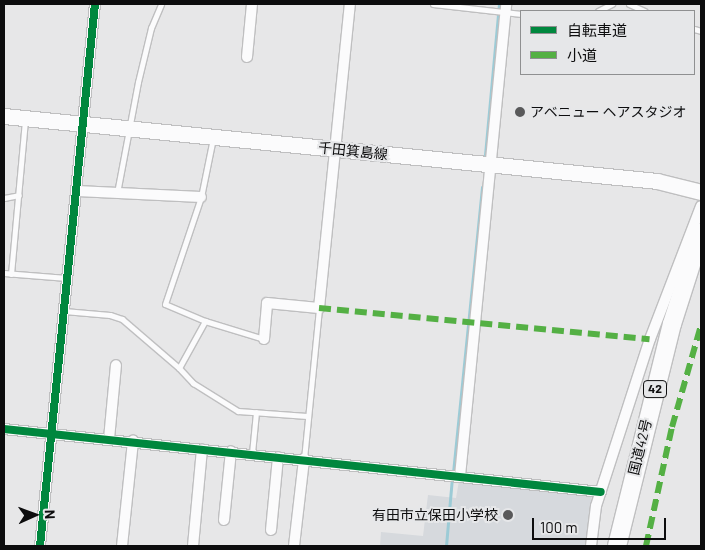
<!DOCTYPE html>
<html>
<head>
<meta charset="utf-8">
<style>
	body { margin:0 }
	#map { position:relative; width:705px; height:550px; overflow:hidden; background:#e7e7e8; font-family:Barlow,"Noto Sans JP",sans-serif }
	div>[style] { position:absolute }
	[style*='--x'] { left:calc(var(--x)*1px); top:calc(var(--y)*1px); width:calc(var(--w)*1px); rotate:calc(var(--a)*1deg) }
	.built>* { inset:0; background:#d6d9dd }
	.stream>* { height:2.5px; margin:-1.25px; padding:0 1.25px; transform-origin:1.25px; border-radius:1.25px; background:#9ccbd6 }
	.roads { filter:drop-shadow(1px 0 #bfbfc0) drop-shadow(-1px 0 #bfbfc0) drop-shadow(0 1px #bfbfc0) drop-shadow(0 -1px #bfbfc0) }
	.service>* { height:5px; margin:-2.5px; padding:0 2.5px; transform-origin:2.5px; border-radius:2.5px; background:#fbfbfc }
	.minor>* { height:10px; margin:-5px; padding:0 5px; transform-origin:5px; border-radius:5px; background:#fbfbfc }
	.secondary>* { height:15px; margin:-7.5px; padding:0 7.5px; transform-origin:7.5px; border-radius:7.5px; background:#fbfbfc }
	.trunk>* { height:18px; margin:-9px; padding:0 9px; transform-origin:9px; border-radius:9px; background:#fbfbfc }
	.quiet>* { height:6px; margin-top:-3px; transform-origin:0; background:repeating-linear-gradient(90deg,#54b044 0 12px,transparent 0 18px) }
	.cycleway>* { height:8px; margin:-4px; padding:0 4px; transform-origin:4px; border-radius:4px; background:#00873e }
	.dots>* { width:14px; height:14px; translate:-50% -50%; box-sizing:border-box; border:2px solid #e6e7e9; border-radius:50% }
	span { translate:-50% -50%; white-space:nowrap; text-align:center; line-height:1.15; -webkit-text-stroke:4px #e6e7e9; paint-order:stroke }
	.shield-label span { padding:1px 4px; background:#e6e7e9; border:1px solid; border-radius:4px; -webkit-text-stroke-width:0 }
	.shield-label { font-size:12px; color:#0d0d0e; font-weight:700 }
	.poi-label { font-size:14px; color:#0d0d0e }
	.left { translate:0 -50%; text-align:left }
	.right { translate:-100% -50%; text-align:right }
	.street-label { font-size:14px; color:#0d0d0e }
	.frame { position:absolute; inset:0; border:5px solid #0d0d0e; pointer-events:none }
	.legend { position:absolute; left:520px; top:10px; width:175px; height:65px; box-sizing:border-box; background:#e6e7e9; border:1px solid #8f9091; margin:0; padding:6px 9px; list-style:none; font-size:15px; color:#0d0d0e }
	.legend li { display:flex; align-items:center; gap:10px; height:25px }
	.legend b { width:25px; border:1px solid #8f9091 }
	.north { position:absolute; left:10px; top:490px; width:50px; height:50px; -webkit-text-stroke:4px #e6e7e9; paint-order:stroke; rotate:88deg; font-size:14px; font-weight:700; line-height:20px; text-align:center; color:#0d0d0e }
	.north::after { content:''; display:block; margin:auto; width:18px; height:22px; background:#0d0d0e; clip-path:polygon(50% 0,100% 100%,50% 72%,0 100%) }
	.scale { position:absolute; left:532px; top:518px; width:134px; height:22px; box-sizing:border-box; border:2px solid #0d0d0e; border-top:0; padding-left:6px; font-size:15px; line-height:18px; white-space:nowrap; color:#0d0d0e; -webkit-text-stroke:4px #e6e7e9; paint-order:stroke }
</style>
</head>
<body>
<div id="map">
	<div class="built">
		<div style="clip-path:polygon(459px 481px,592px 495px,586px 546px,380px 546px,381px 532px,423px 536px,428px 495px,456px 498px)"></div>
	</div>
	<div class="stream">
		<div style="--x:485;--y:155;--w:152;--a:-84.7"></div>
		<div style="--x:453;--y:473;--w:287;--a:-84.2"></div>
		<div style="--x:446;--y:546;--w:68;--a:-85"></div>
	</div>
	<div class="roads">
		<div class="service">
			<div style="--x:433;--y:4;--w:89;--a:6.5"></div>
			<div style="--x:629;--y:4;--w:17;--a:24"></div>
			<div style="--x:598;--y:11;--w:16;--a:-27"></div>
			<div style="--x:694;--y:29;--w:7;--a:16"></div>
			<div style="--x:117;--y:193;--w:113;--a:-79.3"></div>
			<div style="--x:138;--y:82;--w:56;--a:-76.5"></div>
			<div style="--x:151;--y:28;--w:26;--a:-67"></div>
			<div style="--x:4;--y:198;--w:15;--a:-11"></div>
			<div style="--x:4;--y:273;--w:63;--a:4.5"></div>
			<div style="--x:11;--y:274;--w:155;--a:-84.8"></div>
			<div style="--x:64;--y:311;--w:46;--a:5"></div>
			<div style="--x:110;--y:315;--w:13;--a:18"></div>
			<div style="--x:122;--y:319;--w:75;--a:40.7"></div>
			<div style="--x:179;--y:368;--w:54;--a:-61"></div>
			<div style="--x:205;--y:321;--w:43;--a:-157"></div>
			<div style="--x:165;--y:304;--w:113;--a:-71.4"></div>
			<div style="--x:201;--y:197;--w:60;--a:-78.5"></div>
			<div style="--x:205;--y:321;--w:62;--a:17"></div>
			<div style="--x:179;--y:368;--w:21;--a:47"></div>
			<div style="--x:193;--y:383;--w:53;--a:31.9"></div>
			<div style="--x:238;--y:411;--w:69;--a:4.1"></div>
			<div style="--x:252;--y:453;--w:41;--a:-84.4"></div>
			<div style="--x:304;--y:459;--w:152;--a:-84.3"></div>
		</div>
		<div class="minor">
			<div style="--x:247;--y:57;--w:53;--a:-84.6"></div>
			<div style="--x:77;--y:191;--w:124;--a:2.8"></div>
			<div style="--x:264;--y:339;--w:36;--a:-85"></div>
			<div style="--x:267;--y:303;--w:52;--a:5.5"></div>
			<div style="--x:319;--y:308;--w:306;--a:-84.2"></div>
			<div style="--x:4;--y:429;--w:600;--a:6.02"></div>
			<div style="--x:109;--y:439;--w:74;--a:-84.6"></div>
			<div style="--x:460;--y:476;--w:474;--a:-84.4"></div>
			<div style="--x:224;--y:520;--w:69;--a:-84.2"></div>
			<div style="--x:271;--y:530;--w:73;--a:-84.5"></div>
			<div style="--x:40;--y:546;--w:545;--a:-84.21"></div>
			<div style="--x:122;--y:546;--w:106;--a:-84"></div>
			<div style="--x:193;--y:546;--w:97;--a:-84.7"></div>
			<div style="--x:294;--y:546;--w:88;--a:-83.4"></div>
			<div style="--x:591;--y:546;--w:40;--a:-82.9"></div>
			<div style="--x:596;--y:506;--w:176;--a:-72.1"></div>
			<div style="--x:650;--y:339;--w:142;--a:-69"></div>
		</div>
		<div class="secondary">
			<div style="--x:4;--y:116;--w:656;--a:5.68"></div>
			<div style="--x:657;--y:181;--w:45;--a:14"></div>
		</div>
		<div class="trunk">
			<div style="--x:617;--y:546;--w:229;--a:-76.1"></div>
			<div style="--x:672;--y:324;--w:96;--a:-72.3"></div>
		</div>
	</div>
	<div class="quiet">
		<div style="--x:319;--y:308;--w:332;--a:5.4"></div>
		<div style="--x:646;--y:546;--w:122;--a:-77.7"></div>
		<div style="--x:672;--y:427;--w:106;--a:-74.1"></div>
	</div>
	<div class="cycleway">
		<div style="--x:4;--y:429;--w:600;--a:6.02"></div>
		<div style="--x:40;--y:546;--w:545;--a:-84.21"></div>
	</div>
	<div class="dots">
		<div style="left:520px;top:112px;background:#59595a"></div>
		<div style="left:508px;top:515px;background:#59595a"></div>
	</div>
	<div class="shield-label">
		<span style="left:655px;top:389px">42</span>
	</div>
	<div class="poi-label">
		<span class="left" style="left:530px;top:112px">アベニュー ヘアスタジオ</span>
		<span class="right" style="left:498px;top:515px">有田市立保田小学校</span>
	</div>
	<div class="street-label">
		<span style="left:353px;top:151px;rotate:6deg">千田箕島線</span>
		<span style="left:640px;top:447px;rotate:-76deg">国道42号</span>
	</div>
	<div class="frame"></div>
	<ul class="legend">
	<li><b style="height:6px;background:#00873e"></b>自転車道</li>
	<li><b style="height:6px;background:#54b044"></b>小道</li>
	</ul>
	<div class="north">N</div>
	<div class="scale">100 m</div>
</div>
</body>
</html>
